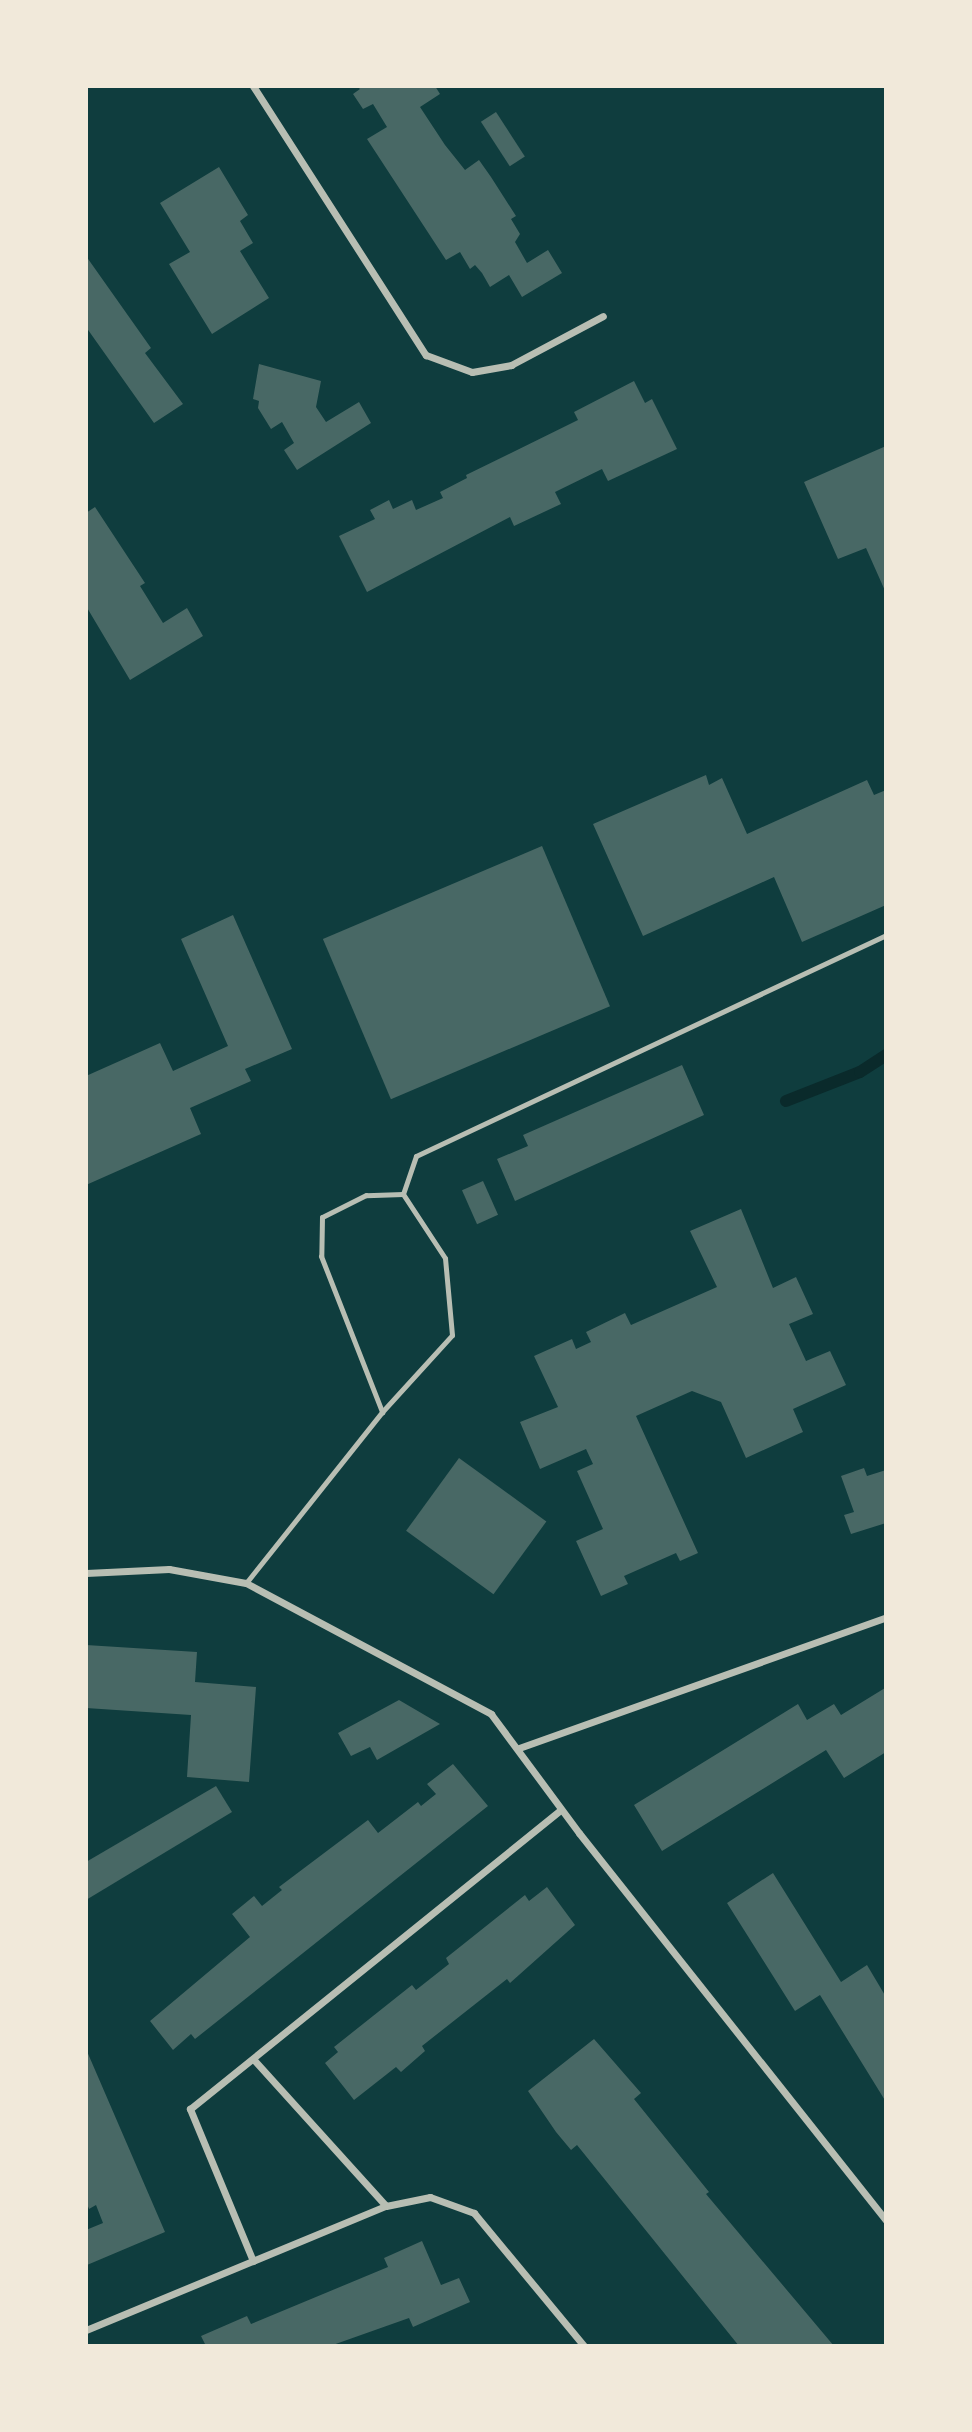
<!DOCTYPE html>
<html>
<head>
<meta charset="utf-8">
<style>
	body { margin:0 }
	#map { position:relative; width:972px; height:2432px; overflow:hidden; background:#0f3d3e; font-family:Inter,sans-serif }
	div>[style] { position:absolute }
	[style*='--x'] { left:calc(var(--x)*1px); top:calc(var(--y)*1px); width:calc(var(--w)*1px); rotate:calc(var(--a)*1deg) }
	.stream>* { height:12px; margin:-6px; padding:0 6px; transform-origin:6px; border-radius:6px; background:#0a2a2b }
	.building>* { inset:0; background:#486865; transform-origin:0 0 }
	.service>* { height:5px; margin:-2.5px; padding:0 2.5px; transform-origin:2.5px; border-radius:2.5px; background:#b8beb3 }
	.minor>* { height:7px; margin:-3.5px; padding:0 3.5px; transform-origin:3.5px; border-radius:3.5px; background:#b8beb3 }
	span { translate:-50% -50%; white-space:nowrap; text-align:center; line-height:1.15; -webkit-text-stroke:7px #f1e9da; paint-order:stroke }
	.frame { position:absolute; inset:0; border:88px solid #f1e9da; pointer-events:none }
</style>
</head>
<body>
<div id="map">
	<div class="stream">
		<div style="--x:786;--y:1101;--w:79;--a:-21.4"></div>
		<div style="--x:860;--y:1072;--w:31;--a:-33"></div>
	</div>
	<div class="building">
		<div style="clip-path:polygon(357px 86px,435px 86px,440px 94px,420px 107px,445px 145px,465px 170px,479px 160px,491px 177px,516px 216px,511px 219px,520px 234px,515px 242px,527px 263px,548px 250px,562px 273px,522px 297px,509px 275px,490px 287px,482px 273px,475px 265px,470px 269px,460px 252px,446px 260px,367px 139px,387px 127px,373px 104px,363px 109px,353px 94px,360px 89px)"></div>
		<div style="left:496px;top:112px;width:53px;height:18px;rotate:57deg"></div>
		<div style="clip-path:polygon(219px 167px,248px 215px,240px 221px,253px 243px,240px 251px,269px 298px,212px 334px,169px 264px,190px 252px,160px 203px)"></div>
		<div style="clip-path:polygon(86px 256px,151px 348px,145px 353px,183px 404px,154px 423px,86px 327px)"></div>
		<div style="clip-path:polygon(259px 364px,321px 381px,316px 407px,326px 422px,359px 402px,371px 423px,297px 470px,284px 450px,294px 443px,282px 422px,271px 429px,258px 408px,259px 401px,253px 399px)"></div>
		<div style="clip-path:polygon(634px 381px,645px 403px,652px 399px,677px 449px,608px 481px,602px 469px,555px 492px,561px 504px,514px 526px,510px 517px,367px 592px,339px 536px,375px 519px,370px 510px,389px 500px,393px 509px,412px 500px,416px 510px,443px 498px,440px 492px,467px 478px,466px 475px,578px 420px,574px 412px)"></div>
		<div style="clip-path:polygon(886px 446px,886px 593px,866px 548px,838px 559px,804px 482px)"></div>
		<div style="clip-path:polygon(95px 507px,145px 583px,140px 586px,163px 623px,187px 608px,203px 636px,130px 680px,86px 606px,86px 513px)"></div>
		<div style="clip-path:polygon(706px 775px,709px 785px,722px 778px,747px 834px,867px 780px,874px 795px,886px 790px,886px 905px,802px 942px,774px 877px,643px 936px,593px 824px)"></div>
		<div style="left:542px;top:846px;width:174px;height:238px;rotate:67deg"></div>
		<div style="clip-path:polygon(233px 915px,292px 1049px,245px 1069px,251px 1081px,190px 1108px,201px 1134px,86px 1185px,86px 1076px,160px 1043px,173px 1071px,228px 1046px,181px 939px)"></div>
		<div style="clip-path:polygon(682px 1065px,704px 1115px,515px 1201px,497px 1159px,528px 1146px,523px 1135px)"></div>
		<div style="left:483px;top:1181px;width:37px;height:23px;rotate:66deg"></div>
		<div style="clip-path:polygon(741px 1209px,773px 1288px,796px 1277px,813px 1314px,789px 1324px,806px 1361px,830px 1351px,846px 1385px,793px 1409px,803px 1432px,746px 1458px,721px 1402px,692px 1391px,636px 1416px,698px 1553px,680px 1561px,676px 1553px,624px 1576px,628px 1584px,601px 1596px,576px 1541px,603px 1529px,577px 1471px,593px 1464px,586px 1449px,540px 1469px,520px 1422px,558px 1407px,534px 1356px,572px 1339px,576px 1349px,591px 1342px,586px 1332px,625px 1313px,631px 1325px,717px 1287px,690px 1231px)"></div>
		<div style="left:459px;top:1458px;width:108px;height:90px;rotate:36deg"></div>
		<div style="clip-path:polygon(864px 1468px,867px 1476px,886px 1470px,886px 1523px,851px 1534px,844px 1515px,854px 1512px,841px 1476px)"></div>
		<div style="clip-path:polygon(86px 1645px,197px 1652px,195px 1682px,256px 1687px,249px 1782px,187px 1777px,191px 1715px,86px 1708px)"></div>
		<div style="clip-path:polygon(885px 1688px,886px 1752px,844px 1778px,826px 1750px,662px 1851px,634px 1805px,798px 1704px,807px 1720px,834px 1704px,841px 1715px)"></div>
		<div style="clip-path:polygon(399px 1700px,440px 1724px,377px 1760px,370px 1747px,351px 1756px,338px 1733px)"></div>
		<div style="clip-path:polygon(453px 1764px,488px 1806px,195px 2039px,191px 2034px,173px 2050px,150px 2021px,250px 1937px,232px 1914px,254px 1896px,262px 1906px,282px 1890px,279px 1887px,368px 1820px,378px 1833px,418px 1802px,421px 1806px,436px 1794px,427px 1784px)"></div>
		<div style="clip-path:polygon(216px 1786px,232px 1812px,86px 1900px,86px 1862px)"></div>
		<div style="clip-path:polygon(773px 1873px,841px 1982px,867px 1965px,886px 1997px,886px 2102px,820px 1995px,795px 2011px,727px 1903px)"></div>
		<div style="clip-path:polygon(547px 1887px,575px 1925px,510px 1983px,507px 1979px,422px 2046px,425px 2051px,401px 2072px,396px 2067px,354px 2100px,325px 2063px,338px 2052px,334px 2047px,412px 1985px,416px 1990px,449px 1964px,446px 1958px,525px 1895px,529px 1901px)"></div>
		<div style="clip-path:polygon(594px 2039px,641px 2093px,634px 2099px,709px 2192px,706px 2194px,834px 2346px,739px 2346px,577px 2145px,571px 2150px,556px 2132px,528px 2091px)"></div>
		<div style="clip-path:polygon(86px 2049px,165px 2232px,87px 2265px,86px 2230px,103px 2223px,96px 2205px,89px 2209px,86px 2201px)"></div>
		<div style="clip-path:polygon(422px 2241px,441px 2285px,459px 2278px,470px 2302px,413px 2327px,409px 2318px,330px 2346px,206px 2346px,201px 2336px,247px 2316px,251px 2324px,388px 2267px,384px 2258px)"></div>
	</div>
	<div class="service">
		<div style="--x:403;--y:1194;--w:40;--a:-71.1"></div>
		<div style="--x:416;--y:1156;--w:519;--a:-25.18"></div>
		<div style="--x:246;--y:1583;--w:218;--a:-51.5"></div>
		<div style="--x:382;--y:1412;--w:104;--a:-47.7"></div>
		<div style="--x:452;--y:1335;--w:77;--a:-95.2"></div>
		<div style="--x:445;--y:1258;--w:77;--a:-123.3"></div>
		<div style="--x:403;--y:1194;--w:37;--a:178"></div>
		<div style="--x:366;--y:1195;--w:49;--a:153.4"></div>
		<div style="--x:322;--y:1217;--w:39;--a:91"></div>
		<div style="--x:321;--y:1256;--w:168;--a:68.6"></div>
	</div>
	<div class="minor">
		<div style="--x:253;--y:86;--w:320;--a:57.3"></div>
		<div style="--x:426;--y:355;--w:49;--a:20.3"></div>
		<div style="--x:472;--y:372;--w:40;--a:-10"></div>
		<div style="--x:511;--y:365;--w:104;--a:-28"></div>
		<div style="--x:86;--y:1573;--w:83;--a:-2.8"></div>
		<div style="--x:169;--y:1569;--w:78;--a:10.3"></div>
		<div style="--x:246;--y:1583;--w:278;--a:28.1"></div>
		<div style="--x:491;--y:1714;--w:148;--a:53.5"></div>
		<div style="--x:579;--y:1833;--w:494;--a:51.6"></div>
		<div style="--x:519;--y:1748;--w:390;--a:-19.6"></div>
		<div style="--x:255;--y:2061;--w:195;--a:47.9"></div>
		<div style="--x:253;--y:2261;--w:165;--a:-112.5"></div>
		<div style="--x:190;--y:2109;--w:476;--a:-38.9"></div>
		<div style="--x:86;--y:2330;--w:325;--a:-22.5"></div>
		<div style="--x:386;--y:2206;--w:45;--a:-11.6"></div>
		<div style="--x:430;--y:2197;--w:47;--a:20"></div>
		<div style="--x:474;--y:2213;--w:173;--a:50.4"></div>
	</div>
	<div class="frame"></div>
</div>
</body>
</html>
